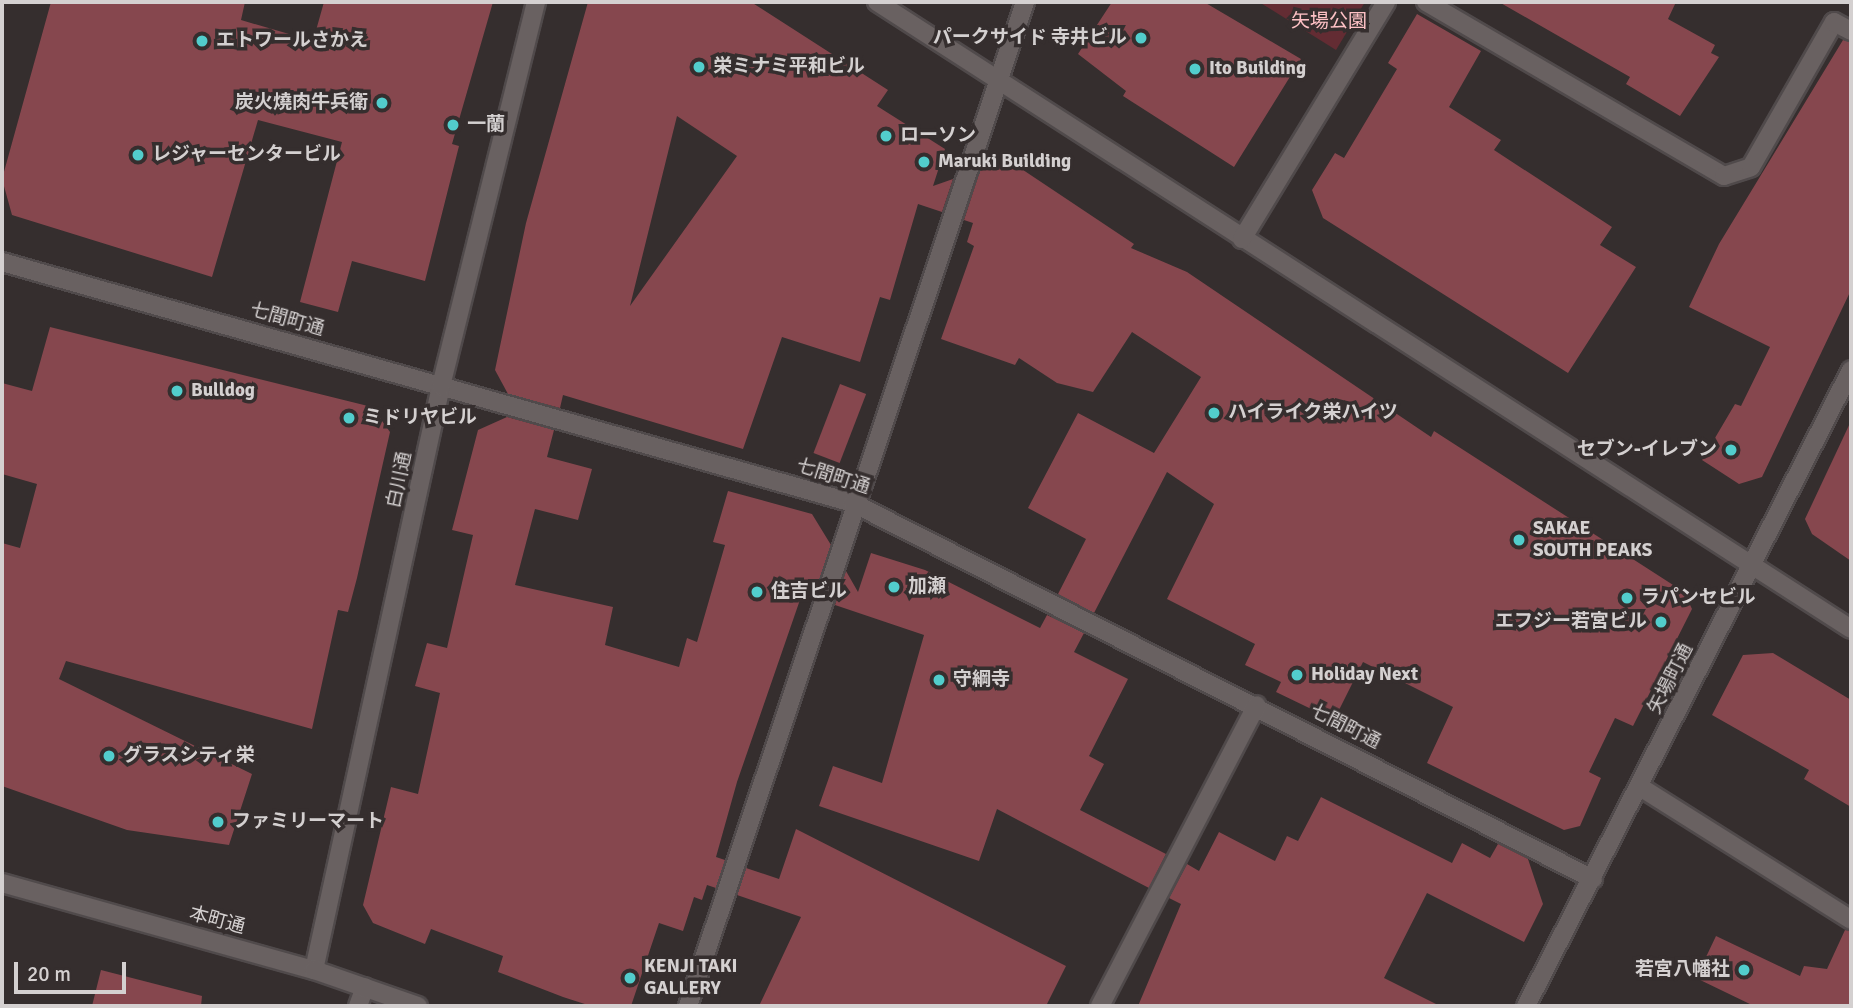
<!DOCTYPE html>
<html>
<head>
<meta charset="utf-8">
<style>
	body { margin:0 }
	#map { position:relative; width:1853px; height:1008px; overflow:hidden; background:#352e2e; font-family:Signika,"Noto Sans JP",sans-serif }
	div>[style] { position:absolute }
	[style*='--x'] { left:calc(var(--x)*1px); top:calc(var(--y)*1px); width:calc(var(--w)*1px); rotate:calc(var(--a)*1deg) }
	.green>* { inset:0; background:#632c33 }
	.building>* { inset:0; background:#86474e; transform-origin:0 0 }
	.roads { filter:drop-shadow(2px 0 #504a4b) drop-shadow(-2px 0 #504a4b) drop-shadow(0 2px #504a4b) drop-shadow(0 -2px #504a4b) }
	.pedestrian>* { height:18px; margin:-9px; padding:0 9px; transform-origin:9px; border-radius:9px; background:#696161 }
	.minor>* { height:18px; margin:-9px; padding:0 9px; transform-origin:9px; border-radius:9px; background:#696161 }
	.tertiary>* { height:18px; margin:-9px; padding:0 9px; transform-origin:9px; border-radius:9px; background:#696161 }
	.dots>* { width:19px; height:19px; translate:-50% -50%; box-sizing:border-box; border:4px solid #352e2e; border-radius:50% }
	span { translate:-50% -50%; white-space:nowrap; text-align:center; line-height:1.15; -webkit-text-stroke:7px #352e2e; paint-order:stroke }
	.park-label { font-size:19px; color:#fdc1c5 }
	.poi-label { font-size:19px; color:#d4d0d0; font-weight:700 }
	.right { translate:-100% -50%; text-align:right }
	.left { translate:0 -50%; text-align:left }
	.street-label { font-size:19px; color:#d4d0d0 }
	.frame { position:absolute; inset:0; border:4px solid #d4d0d0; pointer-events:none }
	.scale { position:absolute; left:14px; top:962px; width:112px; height:32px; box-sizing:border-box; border:4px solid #d4d0d0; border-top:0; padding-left:9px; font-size:21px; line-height:24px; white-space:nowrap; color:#d4d0d0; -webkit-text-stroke:5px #352e2e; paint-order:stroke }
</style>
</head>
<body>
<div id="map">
	<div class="green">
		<div style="clip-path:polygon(1259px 2px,1365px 2px,1336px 50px)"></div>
	</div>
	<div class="building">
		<div style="clip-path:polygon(51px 2px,245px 2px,241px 20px,313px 41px,324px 2px,493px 2px,452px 144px,459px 146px,425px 281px,352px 261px,338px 312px,300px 302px,342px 142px,258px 120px,212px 277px,12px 215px,2px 179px)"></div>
		<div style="clip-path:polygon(evenodd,588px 2px,751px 2px,888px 90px,877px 106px,945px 149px,933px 186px,953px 179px,942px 212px,918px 204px,890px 300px,880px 297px,860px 362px,782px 337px,743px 449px,563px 395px,560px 408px,508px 394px,495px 370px,526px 223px,588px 2px,677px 116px,737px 156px,630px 306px,677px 116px)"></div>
		<div style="clip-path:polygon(1112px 2px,1204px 2px,1301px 59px,1234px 167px,1123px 96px,1126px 91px,1078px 54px)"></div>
		<div style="clip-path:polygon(1499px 2px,1676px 2px,1668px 19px,1715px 45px,1711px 53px,1719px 57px,1680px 116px,1626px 84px,1630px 77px)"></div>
		<div style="clip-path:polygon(1417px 14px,1481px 51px,1449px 107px,1501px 140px,1494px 150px,1612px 227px,1600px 245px,1636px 267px,1568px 373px,1323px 218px,1312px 190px,1335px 153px,1344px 158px,1397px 69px,1388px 63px)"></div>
		<div style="clip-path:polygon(1843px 40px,1851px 42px,1851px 290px,1762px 477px,1739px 484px,1702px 460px,1735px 404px,1741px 406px,1770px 347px,1689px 307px,1719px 244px)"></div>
		<div style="clip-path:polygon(1011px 162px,1134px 244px,1131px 248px,1187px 272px,1431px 437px,1434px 431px,1684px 592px,1692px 609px,1633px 726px,1615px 718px,1589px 772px,1601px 778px,1580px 826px,1564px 830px,1427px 763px,1453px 707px,1363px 662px,1334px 720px,1276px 692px,1281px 682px,1245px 665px,1255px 644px,1167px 599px,1214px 504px,1167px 472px,1094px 613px,1058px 594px,1086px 539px,1028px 508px,1078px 413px,1154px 453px,1201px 377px,1132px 332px,1093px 392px,1057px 383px,1019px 358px,1015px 365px,941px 339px,974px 246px,967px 242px,973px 223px,964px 220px,980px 171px)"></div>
		<div style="clip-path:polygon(50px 327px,372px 407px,390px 432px,357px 578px,348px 612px,338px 610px,312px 729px,66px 661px,59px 679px,252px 774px,229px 845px,127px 830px,2px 786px,2px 543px,20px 548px,37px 484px,2px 474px,2px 383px,32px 391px)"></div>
		<div style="left:840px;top:384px;width:28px;height:74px;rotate:21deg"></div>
		<div style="clip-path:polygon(507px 417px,554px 430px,547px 457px,592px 469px,578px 520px,535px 509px,515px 585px,613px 607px,605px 645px,679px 667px,687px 638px,697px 642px,725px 545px,713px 542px,728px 491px,812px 514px,831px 545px,813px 598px,802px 594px,737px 782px,716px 857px,725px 860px,716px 888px,707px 885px,702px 900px,694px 897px,683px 931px,659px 923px,631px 1006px,591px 1006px,563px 997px,498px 972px,503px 956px,431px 929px,425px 944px,373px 923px,363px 905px,391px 787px,418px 794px,440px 693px,415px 686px,427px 643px,447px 648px,473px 535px,452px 530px,478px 430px)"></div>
		<div style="clip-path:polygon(1851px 421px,1851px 561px,1812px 534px,1805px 519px)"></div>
		<div style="clip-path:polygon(871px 553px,925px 570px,1040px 628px,1047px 615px,1084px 633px,1074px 652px,1128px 679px,1089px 756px,1104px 764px,1080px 810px,1166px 854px,1149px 888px,997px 809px,979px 861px,819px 806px,833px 766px,882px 783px,924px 635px,835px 605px,846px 571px,858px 592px)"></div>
		<div style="clip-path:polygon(1773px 653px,1851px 700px,1851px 807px,1804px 779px,1809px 770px,1712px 715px,1743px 655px)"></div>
		<div style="clip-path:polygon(1321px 797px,1452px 863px,1462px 843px,1490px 858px,1498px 844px,1528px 859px,1543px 904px,1524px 942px,1427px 893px,1384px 978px,1440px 1006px,1138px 1006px,1181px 904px,1169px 898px,1187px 864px,1199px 871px,1219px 832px,1275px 861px,1287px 836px,1298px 841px)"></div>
		<div style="clip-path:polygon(796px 829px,1066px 966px,1046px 1006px,759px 1006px,801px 917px,737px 895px,746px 868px,779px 879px)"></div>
		<div style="clip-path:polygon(1845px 930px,1851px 931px,1851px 1006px,1754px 1006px,1696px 978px,1716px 936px,1800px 976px,1804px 966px,1827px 969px)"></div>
		<div style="clip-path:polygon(101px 970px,202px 996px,201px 1006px,92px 1006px)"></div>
	</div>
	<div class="roads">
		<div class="pedestrian">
			<div style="--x:1640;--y:787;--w:249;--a:32.2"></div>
		</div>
		<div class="minor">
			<div style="--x:877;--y:2;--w:1158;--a:32.77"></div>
			<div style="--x:1426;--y:2;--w:345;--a:30.3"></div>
			<div style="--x:1724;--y:176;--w:28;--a:-18"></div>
			<div style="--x:1751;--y:167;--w:167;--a:-60.2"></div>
			<div style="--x:1834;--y:22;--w:19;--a:28"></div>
			<div style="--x:1242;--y:239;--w:277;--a:-58.7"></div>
			<div style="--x:2;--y:262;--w:884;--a:15.81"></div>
			<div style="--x:853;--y:503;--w:830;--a:26.94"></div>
			<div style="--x:314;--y:970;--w:598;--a:-77.73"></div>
			<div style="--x:441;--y:386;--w:396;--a:-76.1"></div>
			<div style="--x:358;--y:1006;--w:20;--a:-70"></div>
			<div style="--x:688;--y:1006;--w:1059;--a:-71.45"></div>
			<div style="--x:1100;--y:1006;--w:339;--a:-62.5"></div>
			<div style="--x:1526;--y:1006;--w:714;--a:-62.93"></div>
		</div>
		<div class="tertiary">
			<div style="--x:2;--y:883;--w:324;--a:15.6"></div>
			<div style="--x:314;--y:970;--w:110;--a:19.1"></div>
		</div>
	</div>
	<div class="dots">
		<div style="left:1141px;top:38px;background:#52cdcc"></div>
		<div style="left:202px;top:41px;background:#52cdcc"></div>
		<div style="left:699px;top:67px;background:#52cdcc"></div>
		<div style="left:1195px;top:69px;background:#52cdcc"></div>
		<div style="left:382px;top:103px;background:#52cdcc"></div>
		<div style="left:453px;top:125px;background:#52cdcc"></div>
		<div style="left:886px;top:136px;background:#52cdcc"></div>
		<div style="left:138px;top:155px;background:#52cdcc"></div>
		<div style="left:924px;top:162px;background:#52cdcc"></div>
		<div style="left:177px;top:391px;background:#52cdcc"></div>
		<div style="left:1214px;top:413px;background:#52cdcc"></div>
		<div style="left:349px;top:418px;background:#52cdcc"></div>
		<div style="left:1731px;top:450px;background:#52cdcc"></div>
		<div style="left:1519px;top:540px;background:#52cdcc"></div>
		<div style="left:894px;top:587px;background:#52cdcc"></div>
		<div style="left:757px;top:592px;background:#52cdcc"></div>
		<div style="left:1627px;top:598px;background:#52cdcc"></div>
		<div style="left:1661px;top:622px;background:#52cdcc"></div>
		<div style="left:1297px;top:675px;background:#52cdcc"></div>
		<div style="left:939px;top:680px;background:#52cdcc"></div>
		<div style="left:109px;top:756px;background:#52cdcc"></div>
		<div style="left:218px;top:822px;background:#52cdcc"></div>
		<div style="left:1744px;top:970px;background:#52cdcc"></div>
		<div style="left:630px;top:978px;background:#52cdcc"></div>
	</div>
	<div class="park-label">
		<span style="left:1329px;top:22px">矢場公園</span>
	</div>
	<div class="poi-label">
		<span class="right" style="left:1127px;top:38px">パークサイド 寺井ビル</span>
		<span class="left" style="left:216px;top:41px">エトワールさかえ</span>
		<span class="left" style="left:713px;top:67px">栄ミナミ平和ビル</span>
		<span class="left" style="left:1209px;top:69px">Ito Building</span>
		<span class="right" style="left:368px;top:103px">炭火燒肉牛兵衛</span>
		<span class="left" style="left:467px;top:125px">一蘭</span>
		<span class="left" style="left:900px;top:136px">ローソン</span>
		<span class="left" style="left:152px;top:155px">レジャーセンタービル</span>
		<span class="left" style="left:938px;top:162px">Maruki Building</span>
		<span class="left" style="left:191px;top:391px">Bulldog</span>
		<span class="left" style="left:1228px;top:413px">ハイライク栄ハイツ</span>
		<span class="left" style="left:363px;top:418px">ミドリヤビル</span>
		<span class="right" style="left:1717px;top:450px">セブン-イレブン</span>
		<span class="left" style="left:1533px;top:540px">SAKAE<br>SOUTH PEAKS</span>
		<span class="left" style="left:908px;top:587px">加瀬</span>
		<span class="left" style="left:771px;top:592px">住吉ビル</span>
		<span class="left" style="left:1641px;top:598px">ラパンセビル</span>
		<span class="right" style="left:1647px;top:622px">エフジー若宮ビル</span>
		<span class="left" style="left:1311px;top:675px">Holiday Next</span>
		<span class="left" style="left:953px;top:680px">守綱寺</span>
		<span class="left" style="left:123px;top:756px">グラスシティ栄</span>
		<span class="left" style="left:232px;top:822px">ファミリーマート</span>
		<span class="left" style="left:644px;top:978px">KENJI TAKI<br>GALLERY</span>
		<span class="right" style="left:1730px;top:970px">若宮八幡社</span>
	</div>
	<div class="street-label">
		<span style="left:287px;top:320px;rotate:16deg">七間町通</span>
		<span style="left:833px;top:477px;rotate:18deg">七間町通</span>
		<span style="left:400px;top:480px;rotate:-78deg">白川通</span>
		<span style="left:1671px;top:679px;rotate:-63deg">矢場町通</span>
		<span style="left:1345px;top:727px;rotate:27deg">七間町通</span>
		<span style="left:217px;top:921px;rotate:15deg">本町通</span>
	</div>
	<div class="frame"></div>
	<div class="scale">20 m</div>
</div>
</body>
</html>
